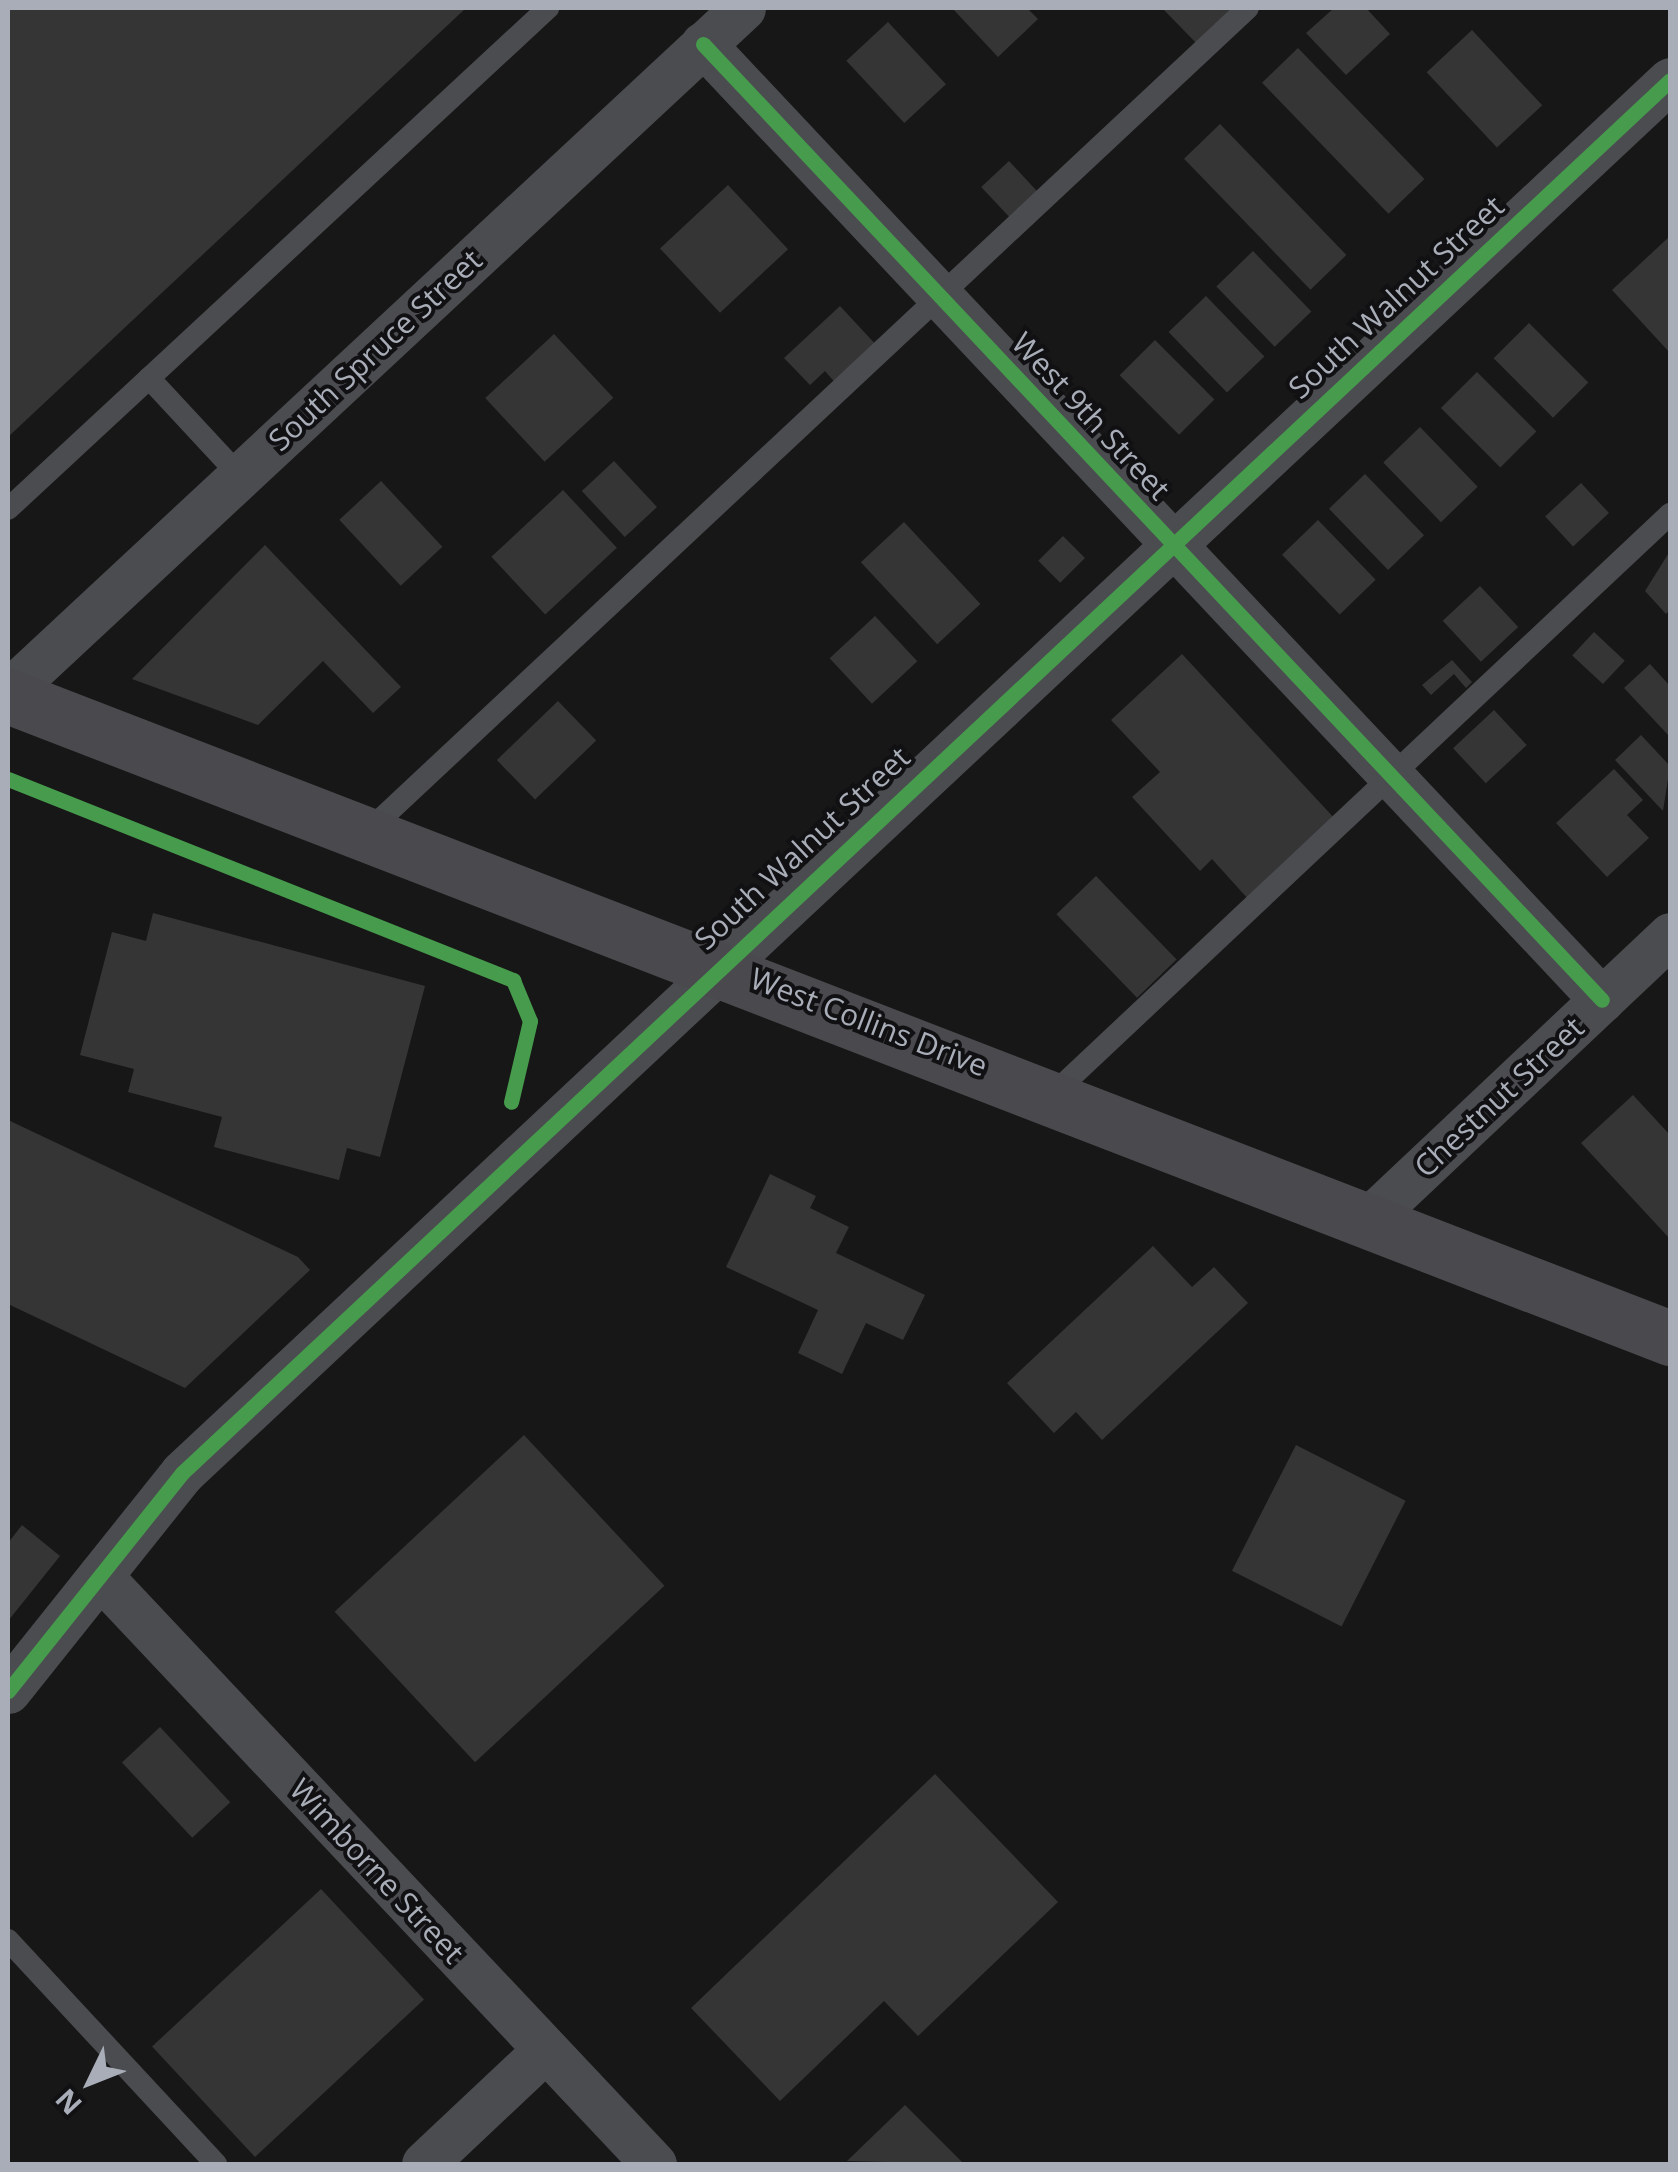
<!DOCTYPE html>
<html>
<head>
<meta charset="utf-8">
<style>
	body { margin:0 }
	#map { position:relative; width:1678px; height:2172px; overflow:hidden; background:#171717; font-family:"Open Sans",sans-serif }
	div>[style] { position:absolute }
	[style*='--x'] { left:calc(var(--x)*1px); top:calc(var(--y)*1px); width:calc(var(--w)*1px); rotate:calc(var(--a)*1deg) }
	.building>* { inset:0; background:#353536; transform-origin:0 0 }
	.lane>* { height:22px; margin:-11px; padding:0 11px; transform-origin:11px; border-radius:11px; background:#4b4c50 }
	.street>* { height:45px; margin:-22.5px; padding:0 22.5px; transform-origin:22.5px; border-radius:22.5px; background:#4b4c50 }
	.secondary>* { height:55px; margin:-27.5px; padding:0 27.5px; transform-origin:27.5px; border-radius:27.5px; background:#4a4a4e }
	.cycleway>* { height:15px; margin:-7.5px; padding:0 7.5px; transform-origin:7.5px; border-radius:7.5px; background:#469c4c }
	span { translate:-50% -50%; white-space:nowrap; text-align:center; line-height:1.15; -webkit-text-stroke:8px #111113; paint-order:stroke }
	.street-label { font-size:30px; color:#a8adb8 }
	.frame { position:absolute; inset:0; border:10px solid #a8adb8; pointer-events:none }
	.north { position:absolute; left:40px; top:2032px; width:100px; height:100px; -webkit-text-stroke:8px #111113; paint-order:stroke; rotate:227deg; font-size:28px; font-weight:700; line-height:40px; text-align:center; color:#a8adb8 }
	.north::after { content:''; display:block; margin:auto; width:35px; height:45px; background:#a8adb8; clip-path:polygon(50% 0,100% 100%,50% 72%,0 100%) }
</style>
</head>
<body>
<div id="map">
	<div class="building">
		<div style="clip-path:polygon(8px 8px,466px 8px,8px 437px)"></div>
		<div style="clip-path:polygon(952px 8px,1027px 8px,1038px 19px,998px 57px)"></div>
		<div style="clip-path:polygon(1162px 8px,1241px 8px,1200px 47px)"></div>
		<div style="clip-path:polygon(1334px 8px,1366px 8px,1390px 34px,1346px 75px,1306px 33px)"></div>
		<div style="left:888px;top:22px;width:85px;height:57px;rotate:47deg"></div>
		<div style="left:1472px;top:30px;width:103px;height:62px;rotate:47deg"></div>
		<div style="left:1298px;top:48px;width:182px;height:50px;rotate:46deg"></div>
		<div style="left:1220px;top:124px;width:182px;height:50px;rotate:46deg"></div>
		<div style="left:1009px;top:161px;width:44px;height:38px;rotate:47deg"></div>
		<div style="left:728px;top:185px;width:88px;height:93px;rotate:47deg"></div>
		<div style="clip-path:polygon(1670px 236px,1670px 353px,1612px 290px)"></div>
		<div style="left:1253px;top:251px;width:84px;height:51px;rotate:46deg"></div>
		<div style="left:1206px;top:296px;width:84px;height:52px;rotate:46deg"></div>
		<div style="clip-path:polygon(840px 306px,879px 348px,838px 386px,825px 371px,810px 385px,784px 358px)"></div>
		<div style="left:1529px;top:323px;width:84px;height:50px;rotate:45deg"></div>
		<div style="left:554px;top:334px;width:87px;height:94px;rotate:47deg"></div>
		<div style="left:1155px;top:340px;width:84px;height:50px;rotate:45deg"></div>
		<div style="left:1477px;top:372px;width:84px;height:51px;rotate:45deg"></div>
		<div style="left:1420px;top:427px;width:83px;height:51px;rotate:46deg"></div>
		<div style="left:614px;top:461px;width:63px;height:44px;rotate:47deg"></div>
		<div style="left:1365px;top:474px;width:85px;height:50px;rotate:46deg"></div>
		<div style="left:381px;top:481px;width:90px;height:57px;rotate:47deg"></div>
		<div style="left:1581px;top:483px;width:41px;height:49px;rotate:47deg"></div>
		<div style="left:563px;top:490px;width:79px;height:98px;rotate:47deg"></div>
		<div style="left:1318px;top:520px;width:83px;height:50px;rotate:46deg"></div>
		<div style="left:904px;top:522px;width:112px;height:59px;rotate:47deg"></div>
		<div style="left:1063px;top:536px;width:31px;height:35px;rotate:45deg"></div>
		<div style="clip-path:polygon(265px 545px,401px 687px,373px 713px,323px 661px,258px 725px,132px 679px)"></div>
		<div style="clip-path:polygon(1670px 551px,1670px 610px,1666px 614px,1645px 591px)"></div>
		<div style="left:1480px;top:586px;width:56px;height:51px;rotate:47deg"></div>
		<div style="left:875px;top:616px;width:62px;height:62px;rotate:47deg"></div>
		<div style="left:1594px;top:632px;width:42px;height:32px;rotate:43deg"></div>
		<div style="clip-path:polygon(1182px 654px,1336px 820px,1249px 900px,1212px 859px,1200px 871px,1132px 797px,1160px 772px,1111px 720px)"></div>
		<div style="clip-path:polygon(1452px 660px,1472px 682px,1466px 688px,1454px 674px,1431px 695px,1422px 685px)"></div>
		<div style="clip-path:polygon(1650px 664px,1670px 686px,1670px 737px,1624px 688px)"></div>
		<div style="left:558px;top:701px;width:55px;height:85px;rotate:46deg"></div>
		<div style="left:1494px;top:710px;width:48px;height:56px;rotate:47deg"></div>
		<div style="clip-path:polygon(1641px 735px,1670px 766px,1663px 811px,1615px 760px)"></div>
		<div style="clip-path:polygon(1614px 769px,1643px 800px,1627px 815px,1649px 838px,1607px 877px,1556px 823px)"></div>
		<div style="left:1096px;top:876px;width:116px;height:55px;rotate:46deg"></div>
		<div style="clip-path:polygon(153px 913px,425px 986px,380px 1157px,347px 1148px,339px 1180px,214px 1147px,222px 1117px,128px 1092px,134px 1069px,80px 1055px,112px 932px,146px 941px)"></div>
		<div style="clip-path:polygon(1633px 1095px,1670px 1135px,1670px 1239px,1581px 1143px)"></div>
		<div style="clip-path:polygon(8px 1120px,298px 1257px,310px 1270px,185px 1388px,8px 1304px)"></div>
		<div style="clip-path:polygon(770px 1174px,816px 1196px,810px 1208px,849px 1227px,836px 1253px,925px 1295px,903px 1340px,866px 1323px,842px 1374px,798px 1353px,818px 1310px,726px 1267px)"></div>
		<div style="clip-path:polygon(1153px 1246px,1192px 1287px,1214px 1267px,1248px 1303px,1102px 1440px,1076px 1412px,1054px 1433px,1007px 1383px)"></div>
		<div style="left:524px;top:1435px;width:206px;height:259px;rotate:47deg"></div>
		<div style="left:1296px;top:1445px;width:123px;height:141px;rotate:27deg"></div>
		<div style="clip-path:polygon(22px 1525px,60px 1556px,8px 1621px,8px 1543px)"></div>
		<div style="left:160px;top:1727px;width:103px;height:52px;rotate:47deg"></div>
		<div style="clip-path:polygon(935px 1774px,1058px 1902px,918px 2036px,884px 2001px,780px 2101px,691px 2008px)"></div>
		<div style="left:321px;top:1889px;width:151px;height:231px;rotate:47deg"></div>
		<div style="clip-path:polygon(905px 2105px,964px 2164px,847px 2161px)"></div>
	</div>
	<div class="lane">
		<div style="--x:149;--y:378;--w:134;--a:47.1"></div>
		<div style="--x:8;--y:509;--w:737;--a:-42.85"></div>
		<div style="--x:367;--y:832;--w:1206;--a:-43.09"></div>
		<div style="--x:1053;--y:1094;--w:847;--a:-43.23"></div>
		<div style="--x:8;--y:1940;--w:306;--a:47.1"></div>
	</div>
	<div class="street">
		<div style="--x:703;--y:44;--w:1312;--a:46.76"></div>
		<div style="--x:8;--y:692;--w:1004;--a:-42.94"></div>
		<div style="--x:1371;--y:1217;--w:411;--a:-43.3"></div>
		<div style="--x:100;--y:1576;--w:808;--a:46.71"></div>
		<div style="--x:8;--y:1691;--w:279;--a:-51.4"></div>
		<div style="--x:182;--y:1473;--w:2038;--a:-43.11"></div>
		<div style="--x:424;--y:2164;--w:166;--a:-43.3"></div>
	</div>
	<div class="secondary">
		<div style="--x:8;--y:696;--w:1782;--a:21.12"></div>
	</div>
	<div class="cycleway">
		<div style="--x:703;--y:44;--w:1312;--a:46.76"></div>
		<div style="--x:8;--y:779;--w:544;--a:21.7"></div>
		<div style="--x:513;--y:980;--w:44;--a:67.5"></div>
		<div style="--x:530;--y:1021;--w:83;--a:103.2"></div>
		<div style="--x:8;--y:1691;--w:279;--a:-51.4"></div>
		<div style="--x:182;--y:1473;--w:2038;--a:-43.11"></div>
	</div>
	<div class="street-label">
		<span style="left:1396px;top:297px;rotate:-43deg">South Walnut Street</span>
		<span style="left:375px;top:350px;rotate:-43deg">South Spruce Street</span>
		<span style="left:1091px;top:416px;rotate:47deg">West 9th Street</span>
		<span style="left:802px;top:848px;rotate:-43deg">South Walnut Street</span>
		<span style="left:869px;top:1022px;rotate:21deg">West Collins Drive</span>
		<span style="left:1499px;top:1097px;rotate:-43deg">Chestnut Street</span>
		<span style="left:377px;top:1871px;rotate:47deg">Wimborne Street</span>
	</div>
	<div class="frame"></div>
	<div class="north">N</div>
</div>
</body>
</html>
